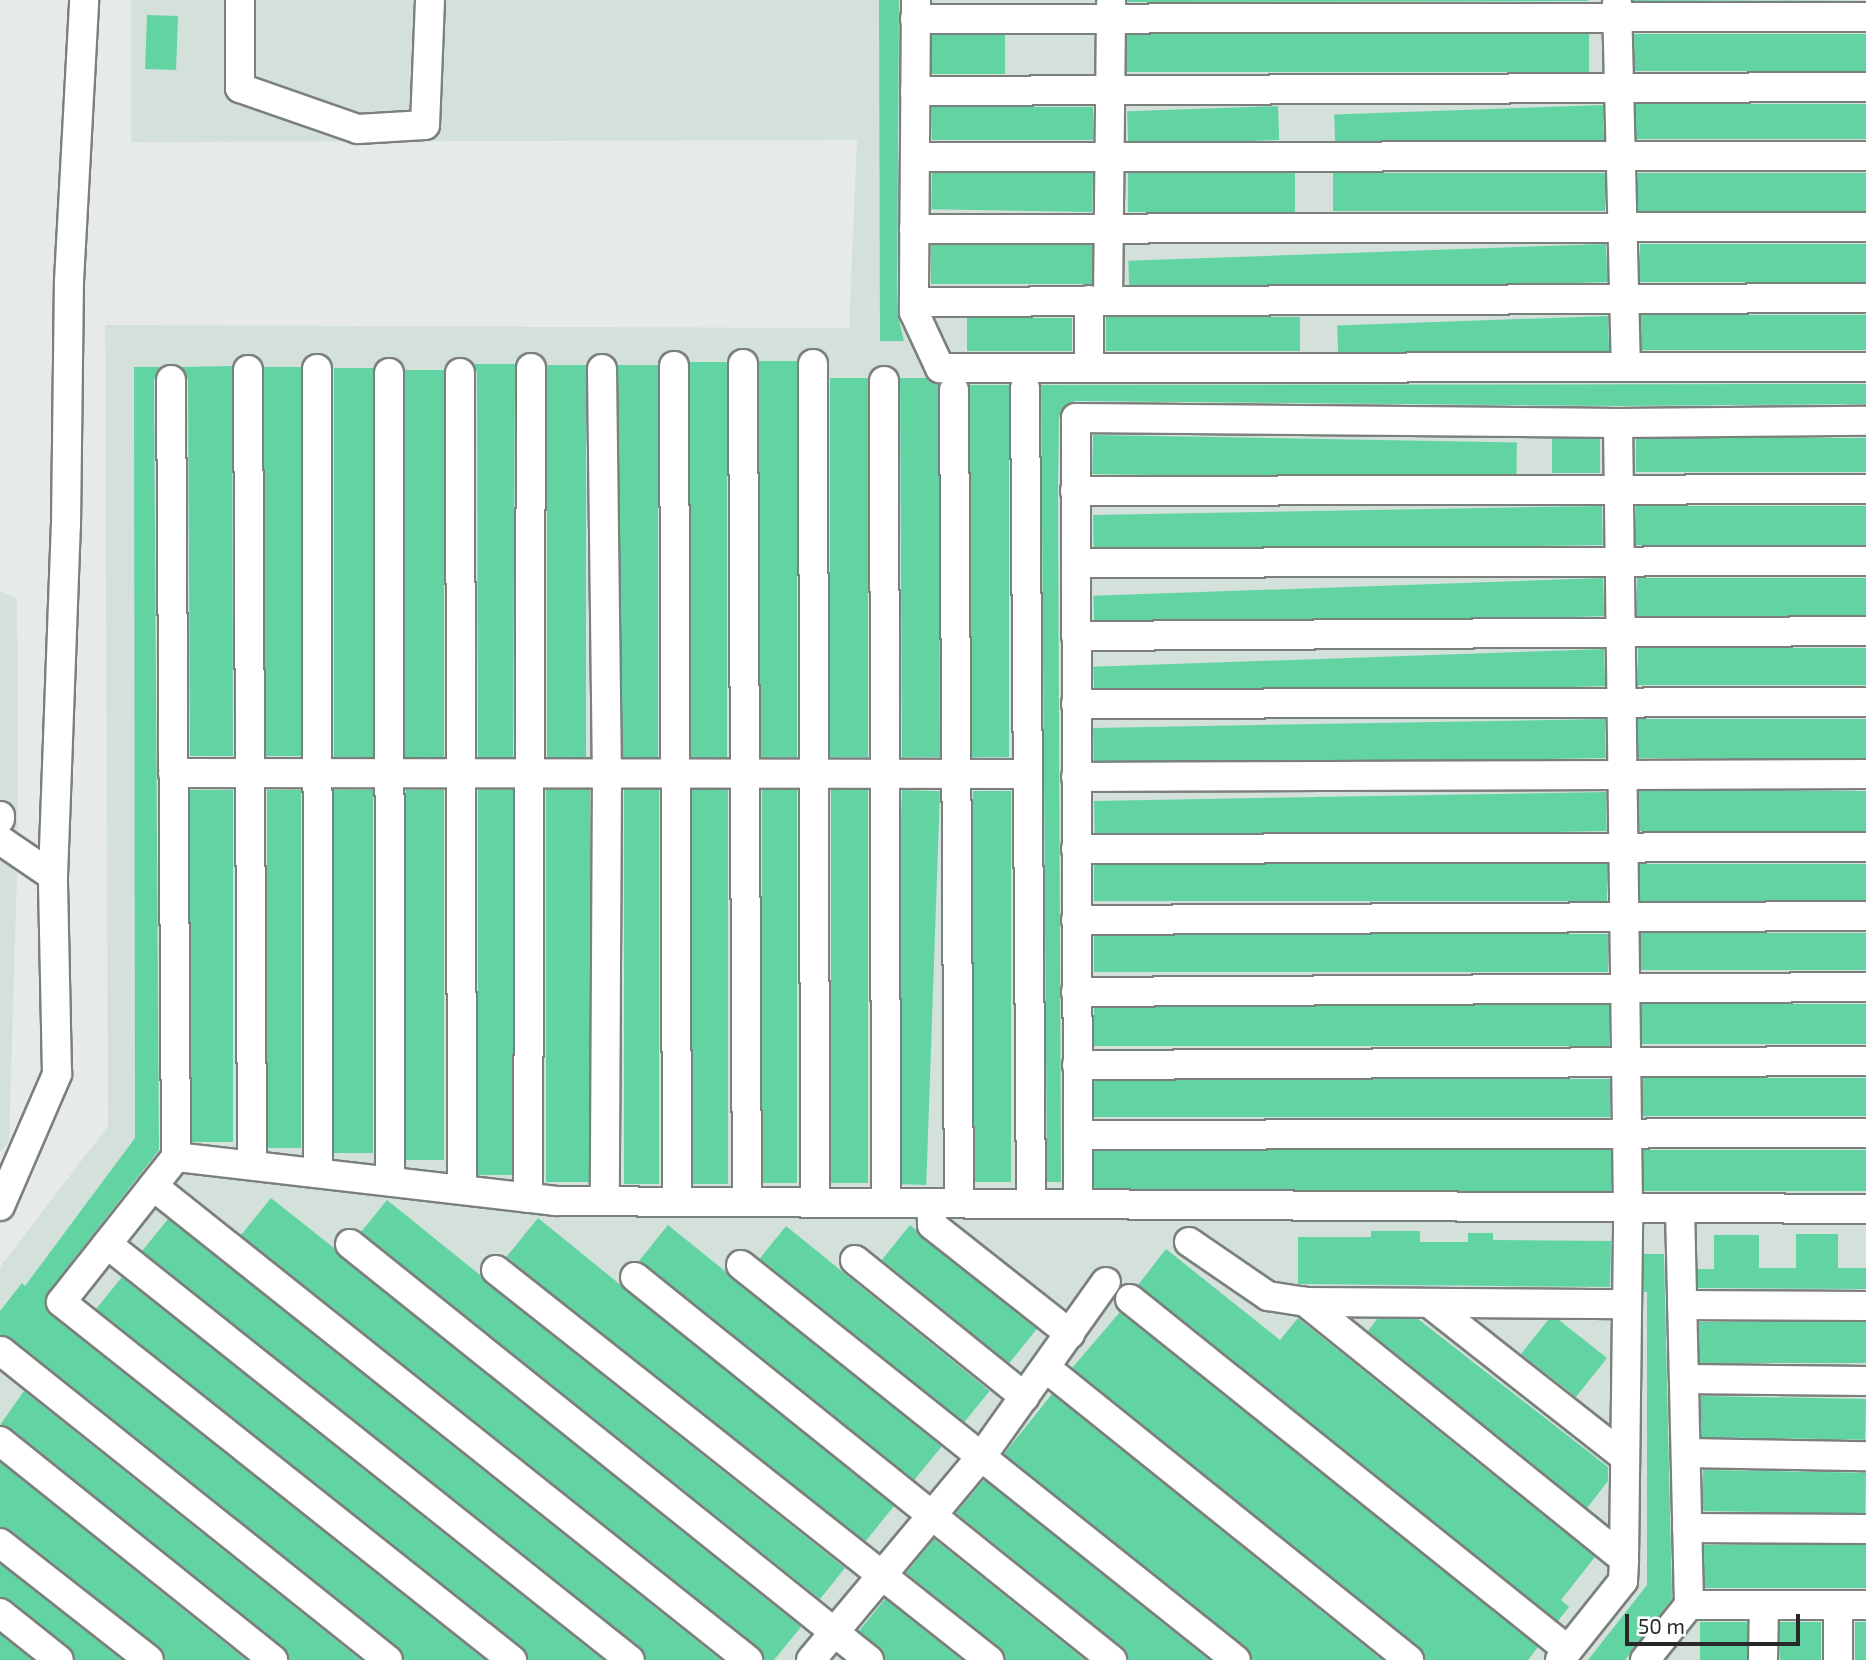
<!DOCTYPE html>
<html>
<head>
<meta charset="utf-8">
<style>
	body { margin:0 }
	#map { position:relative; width:1866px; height:1660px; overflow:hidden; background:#e6ebe8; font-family:"Exo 2",sans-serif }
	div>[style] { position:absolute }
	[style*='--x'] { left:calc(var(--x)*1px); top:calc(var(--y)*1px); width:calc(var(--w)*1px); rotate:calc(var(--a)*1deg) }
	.built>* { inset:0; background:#d4e1da }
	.building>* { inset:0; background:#62d4a4; transform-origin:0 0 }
	.roads { filter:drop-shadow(2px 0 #7b807d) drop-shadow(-2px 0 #7b807d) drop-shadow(0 2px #7b807d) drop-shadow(0 -2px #7b807d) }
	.minor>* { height:28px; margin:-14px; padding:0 14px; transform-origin:14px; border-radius:14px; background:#fff }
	span { translate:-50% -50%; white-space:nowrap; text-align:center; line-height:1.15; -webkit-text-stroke:7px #fff; paint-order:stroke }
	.scale { position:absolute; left:1625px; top:1614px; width:175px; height:32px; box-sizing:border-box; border:4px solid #272928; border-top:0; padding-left:9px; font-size:21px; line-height:24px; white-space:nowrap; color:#272928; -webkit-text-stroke:5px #fff; paint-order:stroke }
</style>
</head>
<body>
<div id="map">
	<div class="built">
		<div style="clip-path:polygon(131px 0,1866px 0,1866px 1660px,0 1660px,0 1267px,108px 1126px,105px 325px,849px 328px,857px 140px,131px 142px)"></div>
		<div style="clip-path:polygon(0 591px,17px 599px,18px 841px,9px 1142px,0 1152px)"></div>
	</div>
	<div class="building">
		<div style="clip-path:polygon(879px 0,899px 0,897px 312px,904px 341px,880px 341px)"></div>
		<div style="clip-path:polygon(1127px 0,1588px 0,1588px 1px,1128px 2px)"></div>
		<div style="clip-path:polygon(1633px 0,1866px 0,1633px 1px)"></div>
		<div style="left:147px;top:15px;width:31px;height:54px;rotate:2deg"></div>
		<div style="left:1589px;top:34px;width:38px;height:462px;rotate:90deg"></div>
		<div style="left:1634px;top:34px;width:232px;height:37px"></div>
		<div style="left:1005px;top:35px;width:39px;height:73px;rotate:90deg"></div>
		<div style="left:1866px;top:104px;width:35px;height:230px;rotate:90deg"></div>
		<div style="left:1603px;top:105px;width:35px;height:269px;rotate:88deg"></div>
		<div style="left:1278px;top:106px;width:34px;height:151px;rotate:88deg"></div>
		<div style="left:1093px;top:107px;width:33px;height:161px;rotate:90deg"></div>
		<div style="left:1093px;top:173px;width:39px;height:161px;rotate:91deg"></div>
		<div style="left:1128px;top:173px;width:167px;height:39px"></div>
		<div style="left:1333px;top:173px;width:272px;height:38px"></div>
		<div style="left:1638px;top:173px;width:228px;height:38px"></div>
		<div style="left:1606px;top:244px;width:38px;height:478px;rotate:88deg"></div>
		<div style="left:1640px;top:244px;width:226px;height:38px"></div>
		<div style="left:1092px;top:245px;width:39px;height:161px;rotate:90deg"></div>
		<div style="left:1866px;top:315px;width:35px;height:225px;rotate:90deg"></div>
		<div style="left:1608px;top:316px;width:35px;height:271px;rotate:88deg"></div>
		<div style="left:1300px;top:317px;width:34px;height:194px;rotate:90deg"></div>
		<div style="left:967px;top:318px;width:105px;height:33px"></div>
		<div style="left:759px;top:361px;width:38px;height:396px"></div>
		<div style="left:690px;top:362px;width:37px;height:395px"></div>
		<div style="clip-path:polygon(474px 364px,515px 364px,513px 757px,478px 757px,477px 373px)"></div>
		<div style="left:547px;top:365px;width:39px;height:392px"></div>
		<div style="left:618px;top:365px;width:40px;height:392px"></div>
		<div style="clip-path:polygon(232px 366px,233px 756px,190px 756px,188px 380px,181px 367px)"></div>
		<div style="clip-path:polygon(134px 367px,161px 367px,154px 380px,159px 1150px,48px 1292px,45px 1307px,51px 1315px,485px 1660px,404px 1660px,398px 1647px,11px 1338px,0 1335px,0 1311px,22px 1283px,25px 1286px,135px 1138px)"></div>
		<div style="left:264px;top:367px;width:37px;height:389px"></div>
		<div style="left:334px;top:368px;width:40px;height:389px"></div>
		<div style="left:405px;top:370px;width:39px;height:387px"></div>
		<div style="left:830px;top:378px;width:38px;height:379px"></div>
		<div style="clip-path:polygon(900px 378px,928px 378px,939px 384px,940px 757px,902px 757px)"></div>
		<div style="clip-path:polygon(1866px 384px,1866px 404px,1618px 406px,1076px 401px,1067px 404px,1059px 418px,1058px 490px,1061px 1182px,1047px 1182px,1041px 385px)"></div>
		<div style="left:969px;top:385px;width:40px;height:372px"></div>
		<div style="left:1093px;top:435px;width:424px;height:39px;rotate:1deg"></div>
		<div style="left:1866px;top:438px;width:34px;height:230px;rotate:90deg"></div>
		<div style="left:1552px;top:439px;width:48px;height:34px"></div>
		<div style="left:1602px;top:506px;width:39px;height:509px;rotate:89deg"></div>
		<div style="left:1636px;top:506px;width:230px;height:39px"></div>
		<div style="left:1603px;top:578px;width:38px;height:510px;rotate:88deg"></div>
		<div style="left:1637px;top:578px;width:229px;height:38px"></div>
		<div style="left:1866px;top:648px;width:37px;height:228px;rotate:90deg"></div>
		<div style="left:1604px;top:649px;width:37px;height:511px;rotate:88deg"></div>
		<div style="left:1605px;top:719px;width:39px;height:512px;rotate:89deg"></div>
		<div style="left:1638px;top:719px;width:228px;height:39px"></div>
		<div style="left:190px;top:790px;width:43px;height:352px"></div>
		<div style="left:267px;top:790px;width:34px;height:358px"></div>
		<div style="left:334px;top:790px;width:39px;height:363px"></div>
		<div style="left:406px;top:790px;width:38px;height:370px"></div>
		<div style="left:478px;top:790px;width:35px;height:385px"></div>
		<div style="left:546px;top:790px;width:44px;height:392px"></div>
		<div style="left:624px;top:790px;width:35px;height:394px"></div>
		<div style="left:692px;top:790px;width:36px;height:394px"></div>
		<div style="left:762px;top:790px;width:35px;height:393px"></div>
		<div style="left:831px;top:790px;width:37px;height:393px"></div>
		<div style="left:902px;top:790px;width:38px;height:394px;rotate:2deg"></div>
		<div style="left:973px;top:791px;width:38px;height:391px"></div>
		<div style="left:1639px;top:791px;width:227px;height:40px"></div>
		<div style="left:1606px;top:792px;width:39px;height:512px;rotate:89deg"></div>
		<div style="left:1607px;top:864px;width:37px;height:513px;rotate:90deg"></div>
		<div style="left:1640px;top:864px;width:226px;height:37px"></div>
		<div style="left:1866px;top:933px;width:37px;height:225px;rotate:90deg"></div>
		<div style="left:1608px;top:934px;width:38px;height:514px;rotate:90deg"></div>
		<div style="left:1866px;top:1004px;width:40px;height:224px;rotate:90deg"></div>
		<div style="left:1609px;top:1005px;width:41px;height:515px;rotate:90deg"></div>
		<div style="left:1866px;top:1078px;width:38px;height:223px;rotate:90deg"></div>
		<div style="left:1610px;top:1079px;width:38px;height:516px;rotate:90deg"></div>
		<div style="left:1611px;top:1150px;width:41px;height:517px;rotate:90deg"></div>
		<div style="left:1644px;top:1150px;width:222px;height:41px"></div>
		<div style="clip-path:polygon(271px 1198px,334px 1248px,340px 1257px,801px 1627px,774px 1660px,764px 1660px,758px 1647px,241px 1235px)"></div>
		<div style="clip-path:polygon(387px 1200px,480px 1275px,486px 1283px,845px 1568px,820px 1599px,361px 1232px)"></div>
		<div style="left:538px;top:1218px;width:458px;height:50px;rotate:39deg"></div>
		<div style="clip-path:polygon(168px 1219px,721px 1660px,646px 1660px,640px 1647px,142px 1251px)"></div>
		<div style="left:668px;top:1225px;width:352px;height:46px;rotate:39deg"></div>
		<div style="left:910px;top:1225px;width:164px;height:45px;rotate:39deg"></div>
		<div style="left:786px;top:1226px;width:262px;height:42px;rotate:39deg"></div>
		<div style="clip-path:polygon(1371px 1231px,1420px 1231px,1420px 1242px,1468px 1242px,1468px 1233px,1493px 1233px,1493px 1240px,1611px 1241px,1610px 1287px,1298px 1284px,1298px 1237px,1371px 1237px)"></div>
		<div style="clip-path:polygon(1796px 1234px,1838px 1234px,1838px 1268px,1866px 1268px,1866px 1289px,1698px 1288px,1698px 1269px,1714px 1269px,1714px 1235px,1759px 1235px,1759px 1268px,1796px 1268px)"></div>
		<div style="clip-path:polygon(1166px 1249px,1280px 1340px,1298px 1318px,1595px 1557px,1561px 1600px,1569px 1607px,1558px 1621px,1138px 1285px)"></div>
		<div style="clip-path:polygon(1644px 1254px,1664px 1254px,1672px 1599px,1625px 1660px,1588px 1660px,1647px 1585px,1647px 1292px,1644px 1292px)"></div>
		<div style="clip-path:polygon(122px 1277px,603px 1660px,528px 1660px,522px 1647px,96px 1309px)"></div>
		<div style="clip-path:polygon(1120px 1312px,1538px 1647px,1528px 1660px,1425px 1660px,1419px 1647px,1072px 1368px)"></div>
		<div style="clip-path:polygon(1377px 1319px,1418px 1319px,1608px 1467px,1608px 1481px,1587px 1508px,1368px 1331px)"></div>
		<div style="clip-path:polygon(1548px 1320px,1559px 1320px,1607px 1358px,1576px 1397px,1521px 1354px)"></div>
		<div style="left:1699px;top:1322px;width:167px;height:41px"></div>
		<div style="clip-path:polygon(24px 1391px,361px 1660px,289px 1660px,283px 1647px,10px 1428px,0 1425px)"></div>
		<div style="clip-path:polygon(1052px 1394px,1382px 1660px,1252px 1660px,1246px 1647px,1004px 1454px)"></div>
		<div style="left:1701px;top:1396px;width:165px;height:41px;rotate:1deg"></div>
		<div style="clip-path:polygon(0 1462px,246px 1660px,165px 1660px,159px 1647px,10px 1530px,0 1527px)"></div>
		<div style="left:1703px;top:1470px;width:163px;height:41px;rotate:1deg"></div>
		<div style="clip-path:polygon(984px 1480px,1209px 1660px,1128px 1660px,1122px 1647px,956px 1513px)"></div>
		<div style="clip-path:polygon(934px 1539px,1085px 1660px,1005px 1660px,999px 1647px,906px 1573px)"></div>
		<div style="left:1704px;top:1545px;width:162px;height:43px"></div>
		<div style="clip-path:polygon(0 1564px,122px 1660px,75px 1660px,69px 1647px,10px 1600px,0 1597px)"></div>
		<div style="clip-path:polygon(885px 1599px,962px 1660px,885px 1660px,880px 1648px,859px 1631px)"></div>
		<div style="left:1700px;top:1622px;width:47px;height:38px"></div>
		<div style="left:1780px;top:1622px;width:41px;height:38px"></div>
		<div style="left:1855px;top:1622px;width:11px;height:38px"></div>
		<div style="clip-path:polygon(0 1634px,32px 1660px,0 1660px)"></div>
	</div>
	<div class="roads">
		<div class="minor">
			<div style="--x:240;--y:0;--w:88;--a:90"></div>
			<div style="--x:240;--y:88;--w:125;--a:19.2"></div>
			<div style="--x:358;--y:129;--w:67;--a:-3.4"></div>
			<div style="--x:425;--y:125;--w:125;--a:-87.7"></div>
			<div style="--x:916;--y:0;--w:312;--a:90.4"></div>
			<div style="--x:914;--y:312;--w:62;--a:65.1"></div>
			<div style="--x:940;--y:368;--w:926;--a:-0.06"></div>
			<div style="--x:1617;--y:3;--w:364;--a:88.6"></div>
			<div style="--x:915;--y:19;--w:951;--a:-0.12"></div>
			<div style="--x:915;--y:91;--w:951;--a:-0.24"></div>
			<div style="--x:915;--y:157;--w:951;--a:-0.06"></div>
			<div style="--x:914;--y:229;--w:952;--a:-0.12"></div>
			<div style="--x:1089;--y:300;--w:68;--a:90"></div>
			<div style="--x:1108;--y:301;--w:299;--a:-89.4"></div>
			<div style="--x:914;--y:302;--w:952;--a:-0.24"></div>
			<div style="--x:743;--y:364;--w:838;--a:89.73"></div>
			<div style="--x:813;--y:364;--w:839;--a:89.86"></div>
			<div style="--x:674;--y:366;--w:836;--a:89.79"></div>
			<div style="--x:317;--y:369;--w:803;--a:89.93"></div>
			<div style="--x:602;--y:369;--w:405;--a:89.3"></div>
			<div style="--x:607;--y:774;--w:427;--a:90.3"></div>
			<div style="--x:248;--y:370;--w:795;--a:89.71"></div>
			<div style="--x:389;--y:373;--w:808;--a:89.93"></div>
			<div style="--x:460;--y:373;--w:816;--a:89.86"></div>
			<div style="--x:171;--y:380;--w:777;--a:89.63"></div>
			<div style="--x:176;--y:1157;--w:382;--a:6.6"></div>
			<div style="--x:555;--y:1201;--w:1311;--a:0.35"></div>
			<div style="--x:884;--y:381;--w:822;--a:89.86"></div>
			<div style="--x:1025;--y:388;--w:816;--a:89.58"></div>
			<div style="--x:954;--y:390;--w:813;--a:89.65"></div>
			<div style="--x:1075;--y:491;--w:791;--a:-0.14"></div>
			<div style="--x:1076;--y:563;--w:790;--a:-0.15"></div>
			<div style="--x:1076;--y:636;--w:790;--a:-0.36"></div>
			<div style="--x:1076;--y:704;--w:790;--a:-0.15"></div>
			<div style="--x:173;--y:773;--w:855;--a:0.07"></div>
			<div style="--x:1076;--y:777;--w:790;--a:-0.22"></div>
			<div style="--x:0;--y:816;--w:3;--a:90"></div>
			<div style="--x:0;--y:840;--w:64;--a:34.2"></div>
			<div style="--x:1076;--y:849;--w:790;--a:-0.15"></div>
			<div style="--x:1076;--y:920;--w:790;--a:-0.29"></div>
			<div style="--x:1076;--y:992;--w:790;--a:-0.36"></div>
			<div style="--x:1077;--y:1065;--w:789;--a:-0.29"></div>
			<div style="--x:1078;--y:1135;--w:788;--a:-0.15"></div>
			<div style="--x:176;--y:1157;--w:185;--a:128.4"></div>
			<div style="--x:61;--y:1302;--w:576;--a:38.44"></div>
			<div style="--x:153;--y:1186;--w:761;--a:38.54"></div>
			<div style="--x:528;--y:1198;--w:830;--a:-89.79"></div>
			<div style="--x:931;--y:1203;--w:22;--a:87"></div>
			<div style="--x:932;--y:1225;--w:176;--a:38.3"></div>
			<div style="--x:1078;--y:1204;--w:786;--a:-90.15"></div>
			<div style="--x:1076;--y:418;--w:542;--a:0.53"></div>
			<div style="--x:1618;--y:423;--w:248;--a:-0.5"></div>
			<div style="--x:0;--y:1206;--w:144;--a:-66.6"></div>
			<div style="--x:57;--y:1074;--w:198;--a:-91.2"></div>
			<div style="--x:53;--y:876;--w:351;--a:-87.9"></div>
			<div style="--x:66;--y:525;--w:244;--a:-89.3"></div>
			<div style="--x:69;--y:281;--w:281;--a:-86.9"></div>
			<div style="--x:1189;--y:1242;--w:96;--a:34.4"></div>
			<div style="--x:1268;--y:1296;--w:37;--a:9"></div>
			<div style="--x:107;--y:1244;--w:668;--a:38.5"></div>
			<div style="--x:350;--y:1244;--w:665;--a:38.71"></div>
			<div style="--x:855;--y:1260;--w:218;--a:38.9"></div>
			<div style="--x:741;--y:1265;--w:633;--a:38.59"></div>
			<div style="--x:496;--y:1270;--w:629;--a:38.35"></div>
			<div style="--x:635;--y:1277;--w:612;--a:38.76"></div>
			<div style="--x:1130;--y:1299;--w:561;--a:38.71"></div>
			<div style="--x:1429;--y:1303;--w:249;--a:38.2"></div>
			<div style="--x:1682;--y:1305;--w:184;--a:0.3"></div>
			<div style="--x:1;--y:1351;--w:495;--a:38.6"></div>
			<div style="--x:1046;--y:1368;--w:466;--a:38.8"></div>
			<div style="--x:1684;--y:1379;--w:182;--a:0.6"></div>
			<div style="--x:0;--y:1441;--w:350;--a:38.7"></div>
			<div style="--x:1686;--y:1453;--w:180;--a:1"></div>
			<div style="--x:1687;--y:1528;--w:179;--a:0.3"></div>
			<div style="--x:0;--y:1543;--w:189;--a:38.1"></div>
			<div style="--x:1624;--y:1559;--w:410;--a:-141.1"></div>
			<div style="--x:1305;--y:1302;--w:322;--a:0.4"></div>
			<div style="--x:1689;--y:1605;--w:177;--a:0"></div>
			<div style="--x:1838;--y:1605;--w:55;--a:90"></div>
			<div style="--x:0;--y:1613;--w:75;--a:38.5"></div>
			<div style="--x:811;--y:1660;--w:265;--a:-50.1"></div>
			<div style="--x:981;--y:1457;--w:215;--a:-54.5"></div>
			<div style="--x:1560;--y:1660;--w:101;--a:-51.4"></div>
			<div style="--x:1623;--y:1581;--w:22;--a:-87"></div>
			<div style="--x:1624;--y:1559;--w:351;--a:-89.3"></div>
			<div style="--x:1628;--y:1208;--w:785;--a:-90.73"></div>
			<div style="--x:1645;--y:1660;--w:70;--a:-51.3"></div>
			<div style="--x:1689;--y:1605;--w:397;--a:-91.3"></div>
			<div style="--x:1763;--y:1660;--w:55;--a:-89"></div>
		</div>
	</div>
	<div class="scale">50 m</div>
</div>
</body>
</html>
